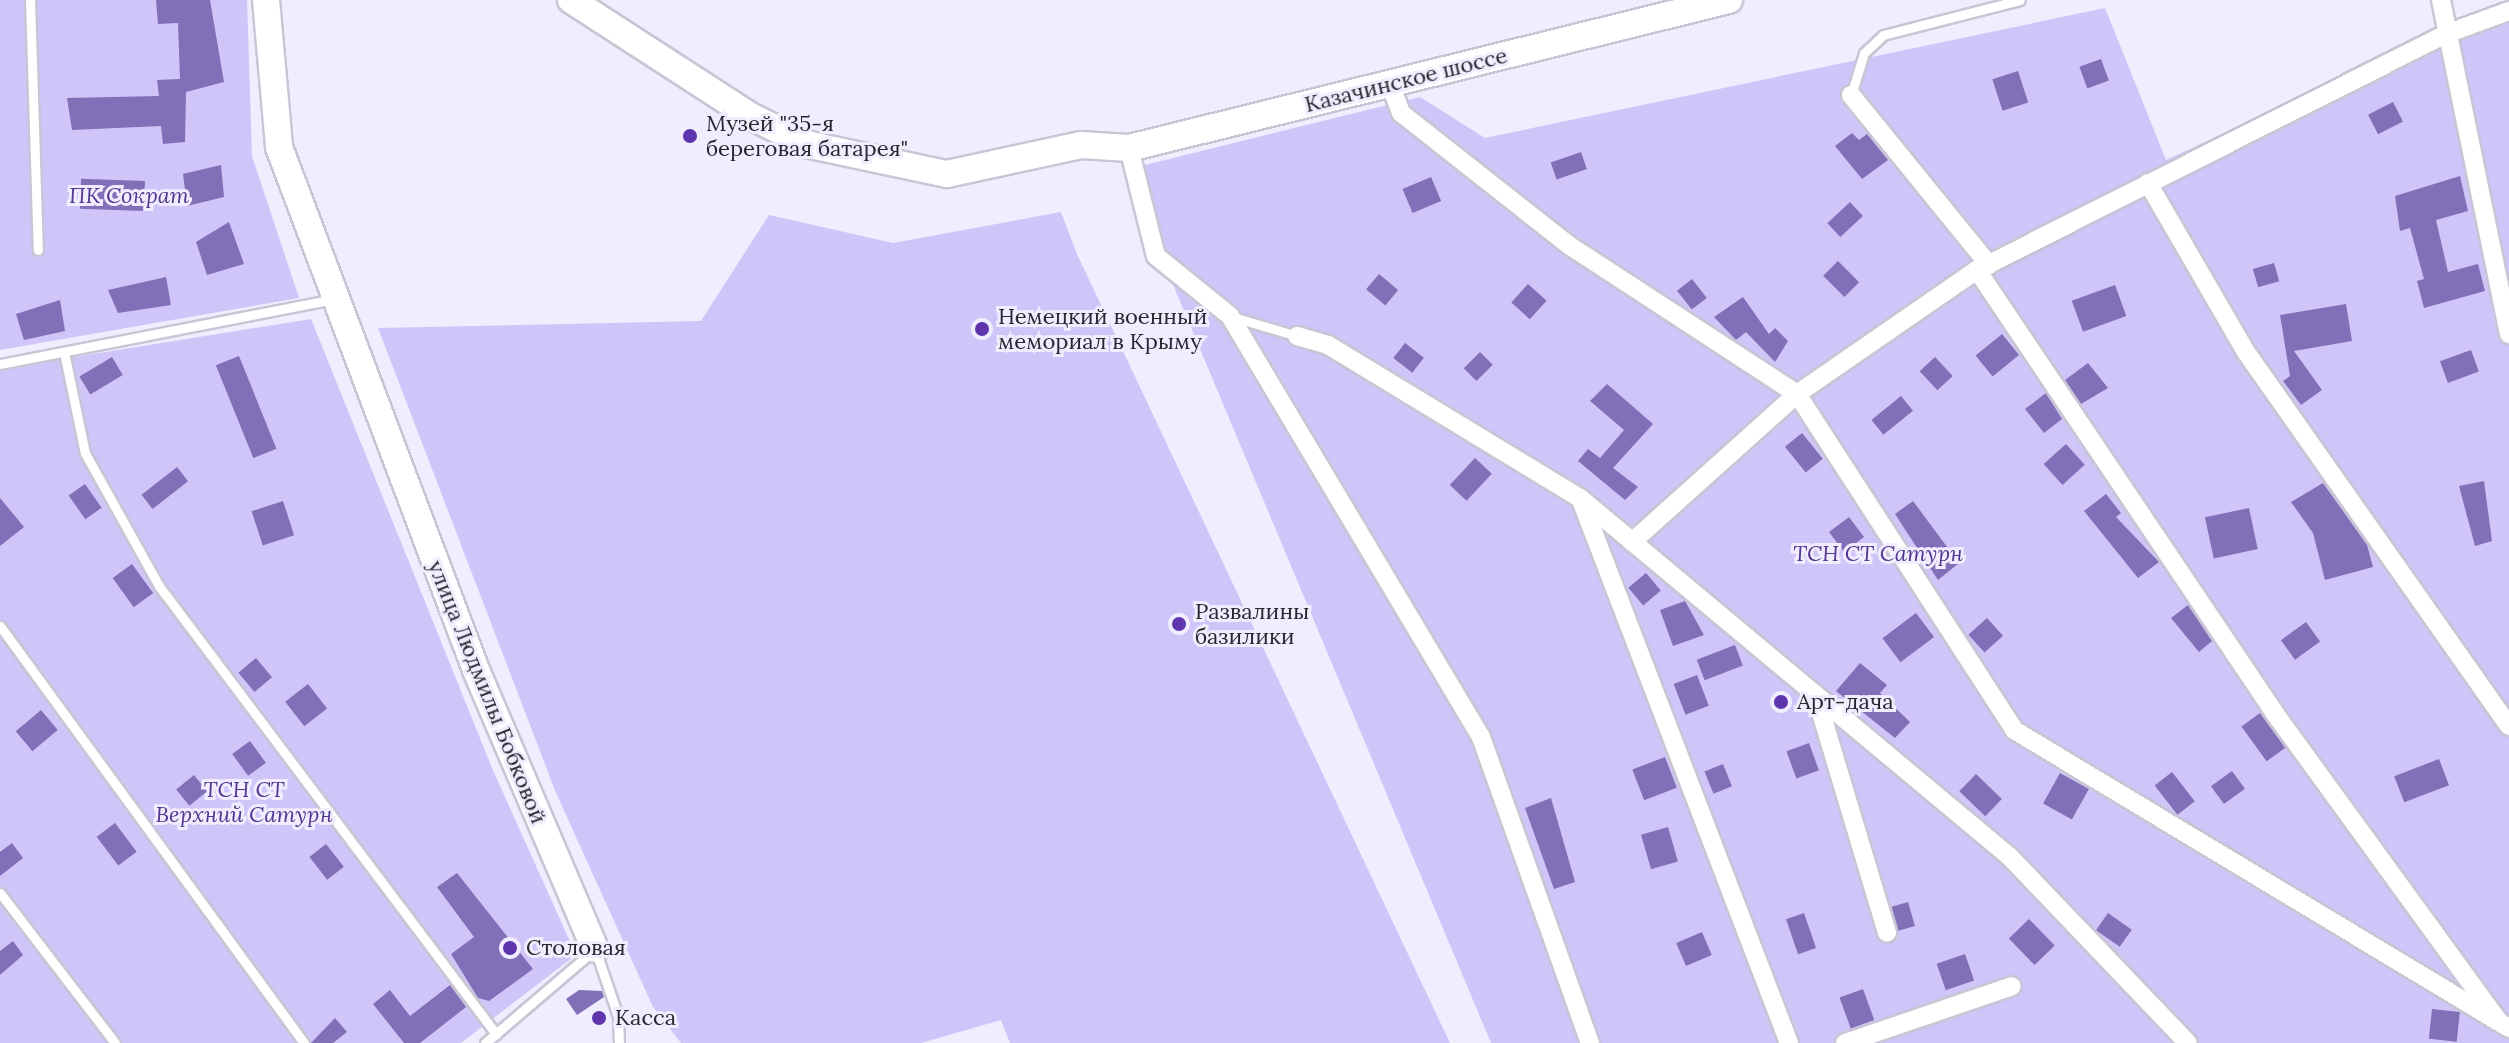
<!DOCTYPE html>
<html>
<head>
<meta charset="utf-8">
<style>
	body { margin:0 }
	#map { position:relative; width:2509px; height:1043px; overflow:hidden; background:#f0edfe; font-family:Lora,serif }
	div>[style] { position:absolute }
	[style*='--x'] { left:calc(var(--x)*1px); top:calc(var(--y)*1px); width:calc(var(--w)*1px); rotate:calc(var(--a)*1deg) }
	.green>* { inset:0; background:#d0c5f8 }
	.building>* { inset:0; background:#816fb8; transform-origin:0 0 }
	.roads { filter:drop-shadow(2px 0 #c8c5d5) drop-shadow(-2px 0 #c8c5d5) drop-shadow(0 2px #c8c5d5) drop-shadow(0 -2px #c8c5d5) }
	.lane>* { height:9px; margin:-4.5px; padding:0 4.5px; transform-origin:4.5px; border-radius:4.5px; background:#fff }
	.street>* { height:18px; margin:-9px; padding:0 9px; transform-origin:9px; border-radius:9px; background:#fff }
	.secondary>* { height:26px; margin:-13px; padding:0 13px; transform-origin:13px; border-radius:13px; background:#fff }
	.dots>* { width:22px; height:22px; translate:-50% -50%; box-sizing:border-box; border:4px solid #f0edfe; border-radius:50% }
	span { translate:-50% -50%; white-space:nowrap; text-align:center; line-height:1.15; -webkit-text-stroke:6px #f0edfe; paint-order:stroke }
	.street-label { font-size:22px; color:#28272d }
	.poi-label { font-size:22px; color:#28272d }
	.left { translate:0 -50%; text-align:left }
	.park-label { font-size:22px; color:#543790; font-style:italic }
</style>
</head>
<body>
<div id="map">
	<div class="green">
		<div style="clip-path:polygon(0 0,247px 0,252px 156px,299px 298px,0 350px)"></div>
		<div style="clip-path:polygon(2509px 2px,2509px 1043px,1491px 1043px,1125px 170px,1420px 97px,1485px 138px,2105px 8px,2166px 160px)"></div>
		<div style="clip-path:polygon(1061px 212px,1077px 254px,1450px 1043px,1010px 1043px,1001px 1020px,921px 1043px,681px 1043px,653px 1007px,556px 793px,378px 328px,701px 321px,769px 215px,893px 243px)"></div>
		<div style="clip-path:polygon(311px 319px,492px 768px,576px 955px,461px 1043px,0 1043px,0 369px)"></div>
	</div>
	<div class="building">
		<div style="clip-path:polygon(156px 0,210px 0,224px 82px,186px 92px,185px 142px,163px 144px,161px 126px,72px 130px,67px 98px,159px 96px,157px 80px,180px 79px,178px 23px,158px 24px)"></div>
		<div style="left:2101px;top:59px;width:23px;height:23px;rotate:70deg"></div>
		<div style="left:2018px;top:71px;width:33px;height:27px;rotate:72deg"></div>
		<div style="left:2393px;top:102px;width:22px;height:28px;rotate:63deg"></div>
		<div style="clip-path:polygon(1852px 133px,1859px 140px,1867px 134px,1888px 160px,1862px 179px,1835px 146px)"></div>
		<div style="left:1581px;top:152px;width:18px;height:32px;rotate:71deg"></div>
		<div style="clip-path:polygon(221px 165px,224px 197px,187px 206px,183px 174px)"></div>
		<div style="clip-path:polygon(2460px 176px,2468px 211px,2436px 220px,2448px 272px,2478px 264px,2485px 291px,2424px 308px,2417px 281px,2424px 279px,2410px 228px,2400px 231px,2395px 196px)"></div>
		<div style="left:1431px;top:177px;width:26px;height:31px;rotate:67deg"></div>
		<div style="left:145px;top:181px;width:30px;height:64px;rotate:92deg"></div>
		<div style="left:1850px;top:202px;width:19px;height:31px;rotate:47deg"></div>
		<div style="clip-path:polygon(229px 222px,244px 264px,207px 275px,196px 242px)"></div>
		<div style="left:1838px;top:261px;width:30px;height:21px;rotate:45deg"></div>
		<div style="left:2274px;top:263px;width:19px;height:22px;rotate:74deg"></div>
		<div style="left:1379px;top:274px;width:25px;height:20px;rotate:40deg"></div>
		<div style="clip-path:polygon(166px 277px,171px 305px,118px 313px,108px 290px)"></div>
		<div style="left:1692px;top:279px;width:24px;height:19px;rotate:52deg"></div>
		<div style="left:1528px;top:284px;width:25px;height:25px;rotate:42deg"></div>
		<div style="left:2115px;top:285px;width:33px;height:46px;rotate:70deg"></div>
		<div style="clip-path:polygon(1743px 297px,1769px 334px,1775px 328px,1788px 341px,1775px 362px,1746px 332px,1736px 340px,1714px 317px)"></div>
		<div style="clip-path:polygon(60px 300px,65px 331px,24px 340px,16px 314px)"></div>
		<div style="clip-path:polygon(2346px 304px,2352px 341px,2294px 351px,2322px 390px,2301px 405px,2283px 381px,2290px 376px,2280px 315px)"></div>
		<div style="left:2002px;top:334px;width:27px;height:34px;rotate:51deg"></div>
		<div style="left:1405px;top:343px;width:24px;height:19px;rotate:38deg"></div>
		<div style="left:2471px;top:350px;width:23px;height:33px;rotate:70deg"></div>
		<div style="left:1480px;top:352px;width:18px;height:23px;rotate:45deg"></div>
		<div style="left:239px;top:356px;width:100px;height:25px;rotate:68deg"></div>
		<div style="left:112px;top:357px;width:21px;height:38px;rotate:59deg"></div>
		<div style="left:1935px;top:357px;width:26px;height:21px;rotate:47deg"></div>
		<div style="clip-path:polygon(2088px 363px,2108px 388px,2081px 404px,2065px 380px)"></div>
		<div style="clip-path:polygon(1607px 384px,1653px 424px,1613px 468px,1638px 487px,1625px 500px,1578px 461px,1588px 449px,1600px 458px,1624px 430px,1590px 401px)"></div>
		<div style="clip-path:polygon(2046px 393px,2062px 419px,2044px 433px,2025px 409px)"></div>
		<div style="left:1901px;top:396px;width:19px;height:38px;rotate:51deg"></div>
		<div style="left:1802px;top:433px;width:33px;height:22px;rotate:51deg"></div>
		<div style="left:2066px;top:444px;width:28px;height:30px;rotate:48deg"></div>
		<div style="left:1475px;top:458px;width:23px;height:37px;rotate:43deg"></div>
		<div style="left:177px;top:467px;width:18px;height:45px;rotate:52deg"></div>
		<div style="clip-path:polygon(2484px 481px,2492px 541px,2475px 546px,2459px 486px)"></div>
		<div style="clip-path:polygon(2323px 483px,2367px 545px,2373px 567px,2325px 580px,2313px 533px,2291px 502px)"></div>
		<div style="left:85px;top:484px;width:29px;height:20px;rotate:55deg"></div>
		<div style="clip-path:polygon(2106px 494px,2121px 513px,2116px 517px,2159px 562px,2138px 578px,2084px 511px)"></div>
		<div style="clip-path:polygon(0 498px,24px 527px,0 546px)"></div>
		<div style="left:283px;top:501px;width:36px;height:33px;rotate:72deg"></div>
		<div style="clip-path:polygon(1913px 501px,1959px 563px,1938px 580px,1895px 514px)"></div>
		<div style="left:2249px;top:508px;width:42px;height:45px;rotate:78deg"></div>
		<div style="left:1849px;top:517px;width:25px;height:25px;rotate:53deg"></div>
		<div style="left:132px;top:564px;width:36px;height:24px;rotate:54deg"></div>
		<div style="left:1646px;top:573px;width:23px;height:23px;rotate:50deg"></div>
		<div style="clip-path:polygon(1685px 601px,1704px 635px,1673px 646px,1660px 610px)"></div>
		<div style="clip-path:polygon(2188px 605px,2212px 641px,2199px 652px,2171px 618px)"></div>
		<div style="left:1916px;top:613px;width:30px;height:42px;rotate:53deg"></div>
		<div style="left:1987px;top:618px;width:24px;height:25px;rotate:48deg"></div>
		<div style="left:2306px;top:622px;width:24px;height:31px;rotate:54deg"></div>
		<div style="left:1735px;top:645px;width:22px;height:41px;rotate:69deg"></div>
		<div style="left:256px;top:658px;width:25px;height:23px;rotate:50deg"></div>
		<div style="clip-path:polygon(1860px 663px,1887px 685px,1880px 693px,1910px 722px,1895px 738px,1836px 691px)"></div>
		<div style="left:1697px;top:675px;width:33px;height:25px;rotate:69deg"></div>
		<div style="left:308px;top:684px;width:31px;height:29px;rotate:52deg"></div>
		<div style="left:41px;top:710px;width:26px;height:33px;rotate:50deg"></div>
		<div style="left:2260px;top:713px;width:43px;height:23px;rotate:54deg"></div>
		<div style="left:250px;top:741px;width:27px;height:22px;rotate:54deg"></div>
		<div style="left:1809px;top:743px;width:29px;height:24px;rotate:70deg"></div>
		<div style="left:1665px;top:757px;width:33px;height:35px;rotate:69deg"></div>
		<div style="left:2439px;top:759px;width:28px;height:48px;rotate:69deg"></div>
		<div style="left:1723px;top:764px;width:24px;height:20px;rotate:68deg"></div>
		<div style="left:2232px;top:771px;width:22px;height:26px;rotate:54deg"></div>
		<div style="left:2172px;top:772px;width:37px;height:22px;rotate:52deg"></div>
		<div style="left:2060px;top:773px;width:33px;height:35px;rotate:29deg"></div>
		<div style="left:1976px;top:774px;width:36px;height:24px;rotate:44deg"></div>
		<div style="left:194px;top:775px;width:21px;height:23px;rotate:51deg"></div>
		<div style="clip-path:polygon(1551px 798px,1575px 882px,1554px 889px,1525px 808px)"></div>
		<div style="left:115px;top:823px;width:36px;height:23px;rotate:53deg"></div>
		<div style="left:1668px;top:827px;width:36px;height:28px;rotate:74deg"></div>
		<div style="clip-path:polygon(12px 843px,23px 858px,0 876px,0 852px)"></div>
		<div style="left:326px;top:844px;width:29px;height:21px;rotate:52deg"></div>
		<div style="clip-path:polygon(457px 873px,533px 969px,489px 1001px,478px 998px,451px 954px,474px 937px,437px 887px)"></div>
		<div style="left:1908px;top:902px;width:25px;height:17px;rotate:74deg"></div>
		<div style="left:1804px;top:913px;width:37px;height:19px;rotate:71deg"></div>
		<div style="left:2108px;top:913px;width:29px;height:21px;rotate:35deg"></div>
		<div style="left:2029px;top:919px;width:37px;height:28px;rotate:46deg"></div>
		<div style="left:1702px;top:932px;width:25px;height:28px;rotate:67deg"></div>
		<div style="clip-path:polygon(13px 941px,23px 955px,0 975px,0 951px)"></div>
		<div style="left:1965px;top:954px;width:28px;height:30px;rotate:71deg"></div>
		<div style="clip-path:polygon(450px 985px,466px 1007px,420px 1043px,404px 1043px,373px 1004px,390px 990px,410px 1016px)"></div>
		<div style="left:1863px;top:989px;width:33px;height:25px;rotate:70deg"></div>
		<div style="clip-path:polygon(579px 990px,602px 991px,604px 997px,577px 1015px,566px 999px)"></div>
		<div style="left:2432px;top:1009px;width:28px;height:30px;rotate:6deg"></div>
		<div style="clip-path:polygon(335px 1018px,347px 1032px,333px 1043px,311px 1043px)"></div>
	</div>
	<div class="roads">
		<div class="lane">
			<div style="--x:30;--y:0;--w:250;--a:88.2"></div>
			<div style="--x:1851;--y:95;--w:44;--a:-72.8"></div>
			<div style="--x:1864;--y:53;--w:26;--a:-43"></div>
			<div style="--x:1883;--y:35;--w:141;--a:-14.3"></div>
			<div style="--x:1233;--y:317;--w:67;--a:16.5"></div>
			<div style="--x:64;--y:352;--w:103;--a:78.3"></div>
			<div style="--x:85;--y:453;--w:152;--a:60.9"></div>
			<div style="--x:159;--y:586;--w:561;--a:53.05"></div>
			<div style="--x:0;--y:364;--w:339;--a:-11"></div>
			<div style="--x:0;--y:626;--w:516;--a:53.91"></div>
			<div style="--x:0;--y:893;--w:189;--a:52.5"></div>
			<div style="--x:485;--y:1043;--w:145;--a:-40.5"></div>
			<div style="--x:595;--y:949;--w:71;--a:71.1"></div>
			<div style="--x:618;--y:1016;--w:27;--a:88"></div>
		</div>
		<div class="street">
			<div style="--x:2441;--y:0;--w:341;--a:78.5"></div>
			<div style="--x:1390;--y:84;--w:31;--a:69"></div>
			<div style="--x:1401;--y:113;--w:215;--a:38.2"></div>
			<div style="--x:1570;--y:246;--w:271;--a:33.1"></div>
			<div style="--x:1797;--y:394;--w:400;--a:57.1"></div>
			<div style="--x:2014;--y:730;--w:578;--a:31.05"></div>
			<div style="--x:1851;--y:95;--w:219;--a:50.9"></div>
			<div style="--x:1129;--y:148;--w:111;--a:76"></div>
			<div style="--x:1156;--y:256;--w:95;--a:39"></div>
			<div style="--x:1230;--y:316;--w:490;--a:59.2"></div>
			<div style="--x:1481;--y:737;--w:325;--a:70.4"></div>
			<div style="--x:2148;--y:183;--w:195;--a:59.9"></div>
			<div style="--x:2246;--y:352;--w:457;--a:54.9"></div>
			<div style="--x:1977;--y:270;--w:536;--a:56.1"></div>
			<div style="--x:2276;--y:715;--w:378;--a:54"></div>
			<div style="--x:1297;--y:336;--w:32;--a:16"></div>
			<div style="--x:1328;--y:345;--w:295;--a:31.3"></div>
			<div style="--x:1580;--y:498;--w:560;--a:39.86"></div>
			<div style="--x:2010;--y:857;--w:257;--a:46.3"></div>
			<div style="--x:1581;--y:500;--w:581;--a:69.04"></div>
			<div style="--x:1632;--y:542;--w:222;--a:-41.9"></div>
			<div style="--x:1797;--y:394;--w:219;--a:-34.6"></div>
			<div style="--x:1977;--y:270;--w:525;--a:-26.71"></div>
			<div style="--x:2446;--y:34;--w:67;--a:-20.1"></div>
			<div style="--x:1816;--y:696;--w:247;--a:73.3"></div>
			<div style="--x:1845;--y:1043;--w:176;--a:-18.8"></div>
		</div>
		<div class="secondary">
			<div style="--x:266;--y:0;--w:148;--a:84.9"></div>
			<div style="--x:279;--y:147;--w:559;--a:69.36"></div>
			<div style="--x:476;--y:670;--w:303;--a:66.9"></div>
			<div style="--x:571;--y:0;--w:216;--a:32.9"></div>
			<div style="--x:752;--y:117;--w:64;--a:25.8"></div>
			<div style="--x:810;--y:145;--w:140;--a:12"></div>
			<div style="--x:947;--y:174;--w:137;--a:-12.2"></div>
			<div style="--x:1081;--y:145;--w:48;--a:3.6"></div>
			<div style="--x:1129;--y:148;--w:618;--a:-13.86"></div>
		</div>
	</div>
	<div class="dots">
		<div style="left:690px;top:136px;background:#5f35ad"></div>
		<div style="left:982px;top:329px;background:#5f35ad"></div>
		<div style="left:1179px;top:624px;background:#5f35ad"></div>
		<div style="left:1781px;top:702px;background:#5f35ad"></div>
		<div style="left:510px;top:948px;background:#5f35ad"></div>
		<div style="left:599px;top:1018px;background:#5f35ad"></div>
	</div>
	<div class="street-label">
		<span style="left:1406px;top:80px;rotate:-14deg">Казачинское шоссе</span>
		<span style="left:487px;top:692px;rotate:68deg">улица Людмилы Бобковой</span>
	</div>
	<div class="poi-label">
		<span class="left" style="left:706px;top:136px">Музей "35-я<br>береговая батарея"</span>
		<span class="left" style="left:998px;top:329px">Немецкий военный<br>мемориал в Крыму</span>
		<span class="left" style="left:1195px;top:624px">Развалины<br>базилики</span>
		<span class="left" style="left:1797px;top:702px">Арт-дача</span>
		<span class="left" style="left:526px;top:948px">Столовая</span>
		<span class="left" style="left:615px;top:1018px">Касса</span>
	</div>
	<div class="park-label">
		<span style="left:129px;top:196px">ПК Сократ</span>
		<span style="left:1878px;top:554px">ТСН СТ Сатурн</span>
		<span style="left:244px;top:802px">ТСН СТ<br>Верхний Сатурн</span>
	</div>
</div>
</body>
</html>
